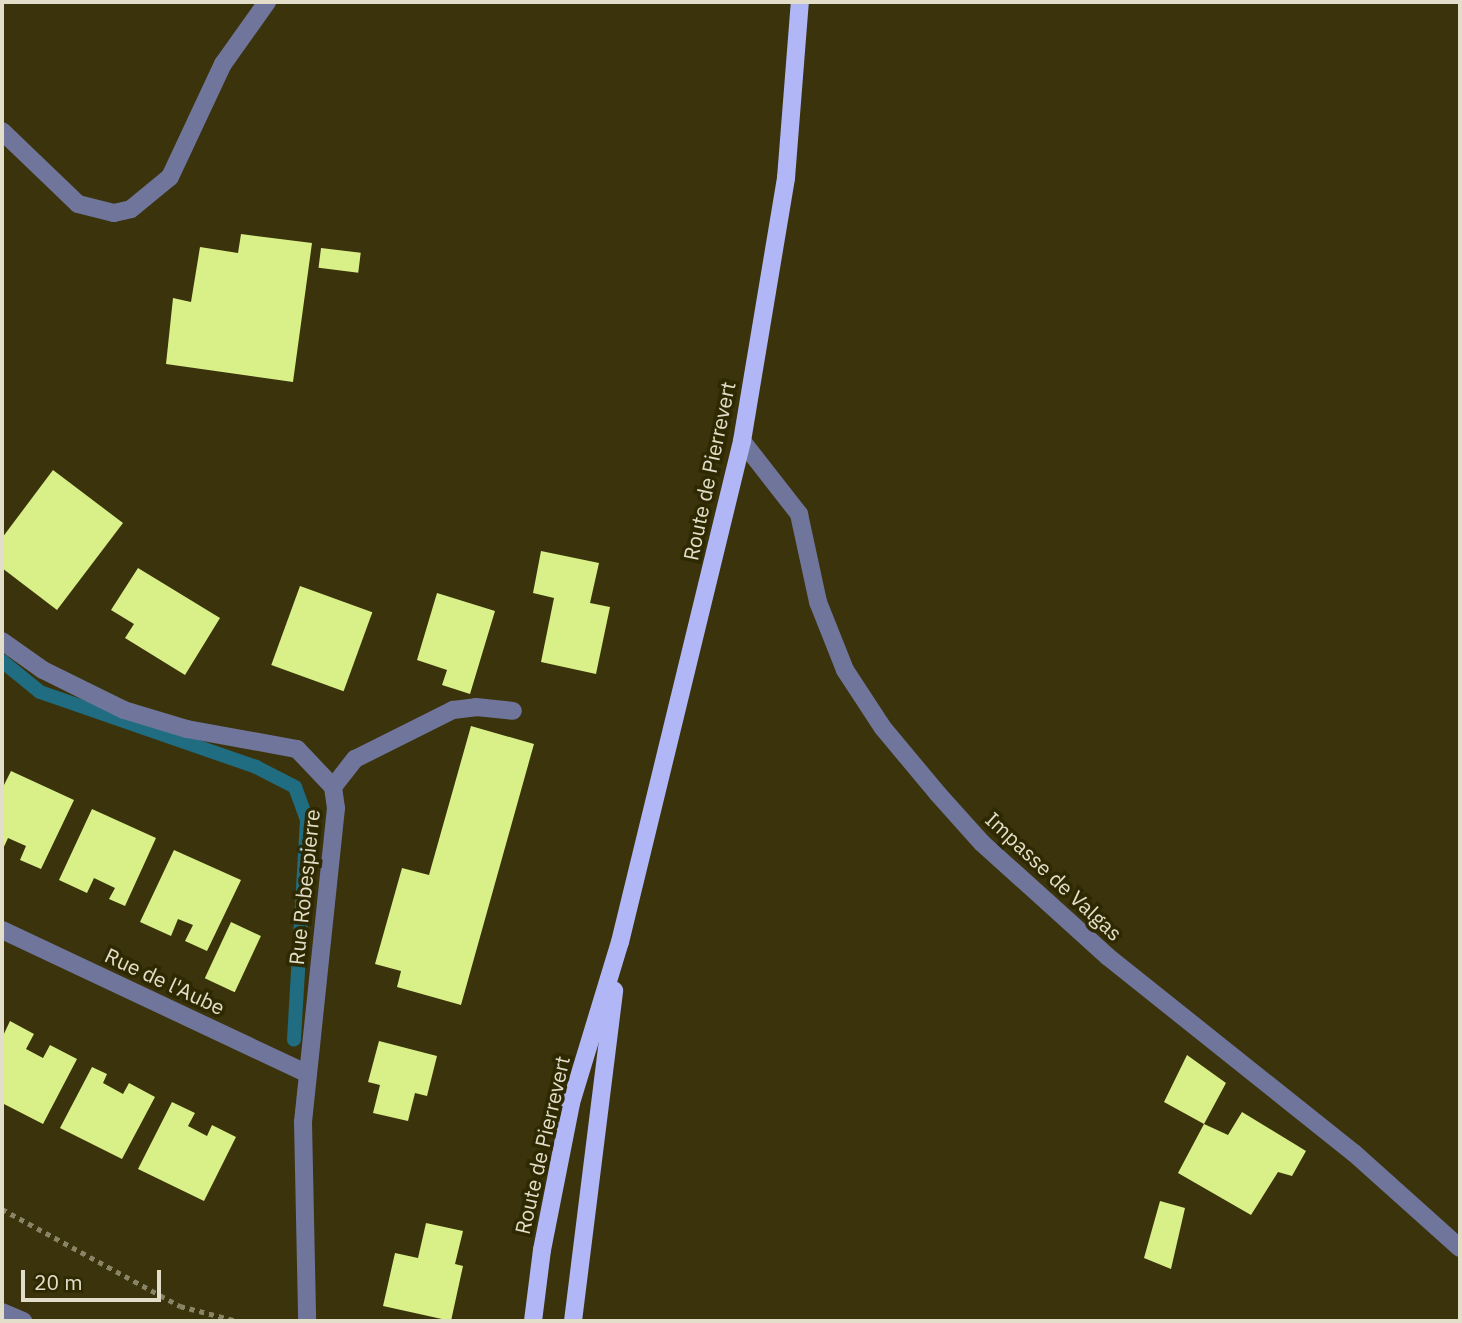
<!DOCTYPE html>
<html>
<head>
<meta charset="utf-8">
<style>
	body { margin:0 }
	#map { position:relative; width:1462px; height:1323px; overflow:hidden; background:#3a330c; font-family:"IBM Plex Sans",sans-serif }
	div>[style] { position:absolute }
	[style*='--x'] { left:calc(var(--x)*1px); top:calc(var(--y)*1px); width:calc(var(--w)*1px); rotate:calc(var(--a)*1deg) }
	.stream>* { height:14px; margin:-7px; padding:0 7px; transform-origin:7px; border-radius:7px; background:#206c81 }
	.building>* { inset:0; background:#d9f089; transform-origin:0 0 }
	.path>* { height:4.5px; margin-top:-2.25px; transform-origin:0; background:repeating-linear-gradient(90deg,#898465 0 5px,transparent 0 10px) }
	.minor>* { height:18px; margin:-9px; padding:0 9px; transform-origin:9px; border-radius:9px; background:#70759b }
	.major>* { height:18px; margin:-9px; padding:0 9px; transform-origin:9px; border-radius:9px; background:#b1b7f6 }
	span { translate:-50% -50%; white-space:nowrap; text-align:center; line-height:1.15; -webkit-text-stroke:7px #2f2902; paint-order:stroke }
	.street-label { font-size:21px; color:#e2dec9 }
	.frame { position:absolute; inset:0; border:4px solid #e2dec9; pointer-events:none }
	.scale { position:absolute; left:21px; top:1270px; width:140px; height:32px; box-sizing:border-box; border:4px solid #e2dec9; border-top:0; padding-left:9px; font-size:21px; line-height:24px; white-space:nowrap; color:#e2dec9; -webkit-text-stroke:5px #2f2902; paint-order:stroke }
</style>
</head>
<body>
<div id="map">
	<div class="stream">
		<div style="--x:2;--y:661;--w:49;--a:39.2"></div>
		<div style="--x:40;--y:692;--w:229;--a:19.1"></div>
		<div style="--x:256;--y:767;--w:44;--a:27.1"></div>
		<div style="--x:295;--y:787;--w:35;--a:70"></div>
		<div style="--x:307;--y:820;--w:220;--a:93.4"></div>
	</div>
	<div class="building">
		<div style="clip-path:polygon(241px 234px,312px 243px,293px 382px,166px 364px,173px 298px,191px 302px,200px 247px,238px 253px)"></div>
		<div style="left:321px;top:248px;width:40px;height:20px;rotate:7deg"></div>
		<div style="clip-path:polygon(53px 470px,123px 523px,57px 610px,2px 568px,2px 538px)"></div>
		<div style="clip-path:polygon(541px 551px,599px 563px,590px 603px,610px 607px,596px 674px,541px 662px,554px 598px,533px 593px)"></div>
		<div style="clip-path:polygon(138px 568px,220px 618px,185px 675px,125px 638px,134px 624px,111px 610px)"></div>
		<div style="left:300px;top:586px;width:77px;height:84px;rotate:20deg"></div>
		<div style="clip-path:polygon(437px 593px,495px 611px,470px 694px,442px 685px,447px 670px,417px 660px)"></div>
		<div style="clip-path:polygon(471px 726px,534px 744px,461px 1005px,397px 987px,401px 971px,375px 964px,402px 868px,429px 875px)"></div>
		<div style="clip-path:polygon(11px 771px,74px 800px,41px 869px,20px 860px,26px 846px,8px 838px,2px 851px,2px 789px)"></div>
		<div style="clip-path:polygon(92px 809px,156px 838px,125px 906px,109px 899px,115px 888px,94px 878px,87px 893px,59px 880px)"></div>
		<div style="clip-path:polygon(174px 850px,241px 880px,207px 951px,185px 941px,193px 925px,178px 919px,171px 936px,140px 922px)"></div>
		<div style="left:231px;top:922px;width:33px;height:62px;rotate:25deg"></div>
		<div style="clip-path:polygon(10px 1021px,34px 1034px,26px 1049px,43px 1058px,50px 1045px,77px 1059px,43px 1124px,2px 1103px,2px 1038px)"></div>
		<div style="clip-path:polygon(379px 1041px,437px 1056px,427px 1096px,415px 1093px,408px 1121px,373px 1113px,380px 1085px,368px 1082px)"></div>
		<div style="clip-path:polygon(1187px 1055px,1226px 1083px,1204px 1124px,1228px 1135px,1242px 1112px,1306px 1151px,1292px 1176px,1278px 1172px,1251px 1215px,1178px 1173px,1204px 1124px,1164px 1102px)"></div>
		<div style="clip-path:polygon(92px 1067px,107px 1074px,103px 1083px,123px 1094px,129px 1083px,155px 1097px,122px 1159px,60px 1128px)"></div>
		<div style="clip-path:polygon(172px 1102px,195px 1113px,188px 1126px,207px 1136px,212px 1125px,236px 1137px,204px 1201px,138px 1169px)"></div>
		<div style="clip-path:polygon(1160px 1201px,1185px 1208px,1171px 1269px,1144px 1258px)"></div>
		<div style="clip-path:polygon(426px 1223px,463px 1231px,455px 1264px,463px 1266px,451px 1321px,383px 1306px,395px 1253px,418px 1258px)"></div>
	</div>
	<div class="path">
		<div style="--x:2;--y:1209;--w:203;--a:28.6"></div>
		<div style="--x:180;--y:1306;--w:59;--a:14.7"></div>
	</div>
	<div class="minor">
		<div style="--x:2;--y:131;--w:105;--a:43.8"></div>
		<div style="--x:78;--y:204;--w:37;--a:14"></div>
		<div style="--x:114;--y:213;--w:17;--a:-13"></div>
		<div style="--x:131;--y:209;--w:50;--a:-39.4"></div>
		<div style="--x:170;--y:177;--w:125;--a:-64.9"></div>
		<div style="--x:223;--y:64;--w:76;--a:-54.6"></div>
		<div style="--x:742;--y:441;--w:93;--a:52"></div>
		<div style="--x:799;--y:514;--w:90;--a:77.8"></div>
		<div style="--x:818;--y:602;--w:73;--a:68.3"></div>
		<div style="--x:845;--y:670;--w:69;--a:56.8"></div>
		<div style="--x:883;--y:728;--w:86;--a:50.2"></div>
		<div style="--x:938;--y:794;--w:66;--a:48.1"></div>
		<div style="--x:982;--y:843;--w:169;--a:42.1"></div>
		<div style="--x:1107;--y:956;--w:316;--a:38.6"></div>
		<div style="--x:1354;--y:1153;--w:142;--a:41.9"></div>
		<div style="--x:2;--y:641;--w:50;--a:35.3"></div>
		<div style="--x:43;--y:670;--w:90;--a:26.3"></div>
		<div style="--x:124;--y:710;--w:66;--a:16.8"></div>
		<div style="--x:187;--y:729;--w:112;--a:10.3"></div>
		<div style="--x:297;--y:749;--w:52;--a:46.5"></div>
		<div style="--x:333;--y:787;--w:21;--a:82"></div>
		<div style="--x:336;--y:808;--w:316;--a:96"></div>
		<div style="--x:303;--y:1122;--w:199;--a:88.8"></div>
		<div style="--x:333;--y:787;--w:36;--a:-52"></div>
		<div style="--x:355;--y:759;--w:110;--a:-26.6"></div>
		<div style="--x:453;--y:710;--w:23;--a:-7"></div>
		<div style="--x:476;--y:707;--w:37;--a:6"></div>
		<div style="--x:2;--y:930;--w:338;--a:25.2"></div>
		<div style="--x:2;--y:1312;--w:23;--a:23"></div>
	</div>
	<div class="major">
		<div style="--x:533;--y:1321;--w:72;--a:-82.8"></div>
		<div style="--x:542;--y:1250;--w:150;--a:-78.8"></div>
		<div style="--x:571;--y:1103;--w:168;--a:-73.1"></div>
		<div style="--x:620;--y:942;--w:516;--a:-76.31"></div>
		<div style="--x:742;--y:441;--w:267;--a:-80.5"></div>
		<div style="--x:786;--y:178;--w:177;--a:-85.5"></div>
		<div style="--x:573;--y:1321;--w:333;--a:-82.9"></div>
	</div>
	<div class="street-label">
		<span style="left:709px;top:471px;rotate:-78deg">Route de Pierrevert</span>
		<span style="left:1054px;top:876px;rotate:43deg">Impasse de Valgas</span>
		<span style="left:304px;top:887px;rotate:-84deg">Rue Robespierre</span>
		<span style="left:165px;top:981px;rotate:25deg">Rue de l'Aube</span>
		<span style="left:542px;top:1145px;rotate:-77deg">Route de Pierrevert</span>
	</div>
	<div class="frame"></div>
	<div class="scale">20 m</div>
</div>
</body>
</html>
